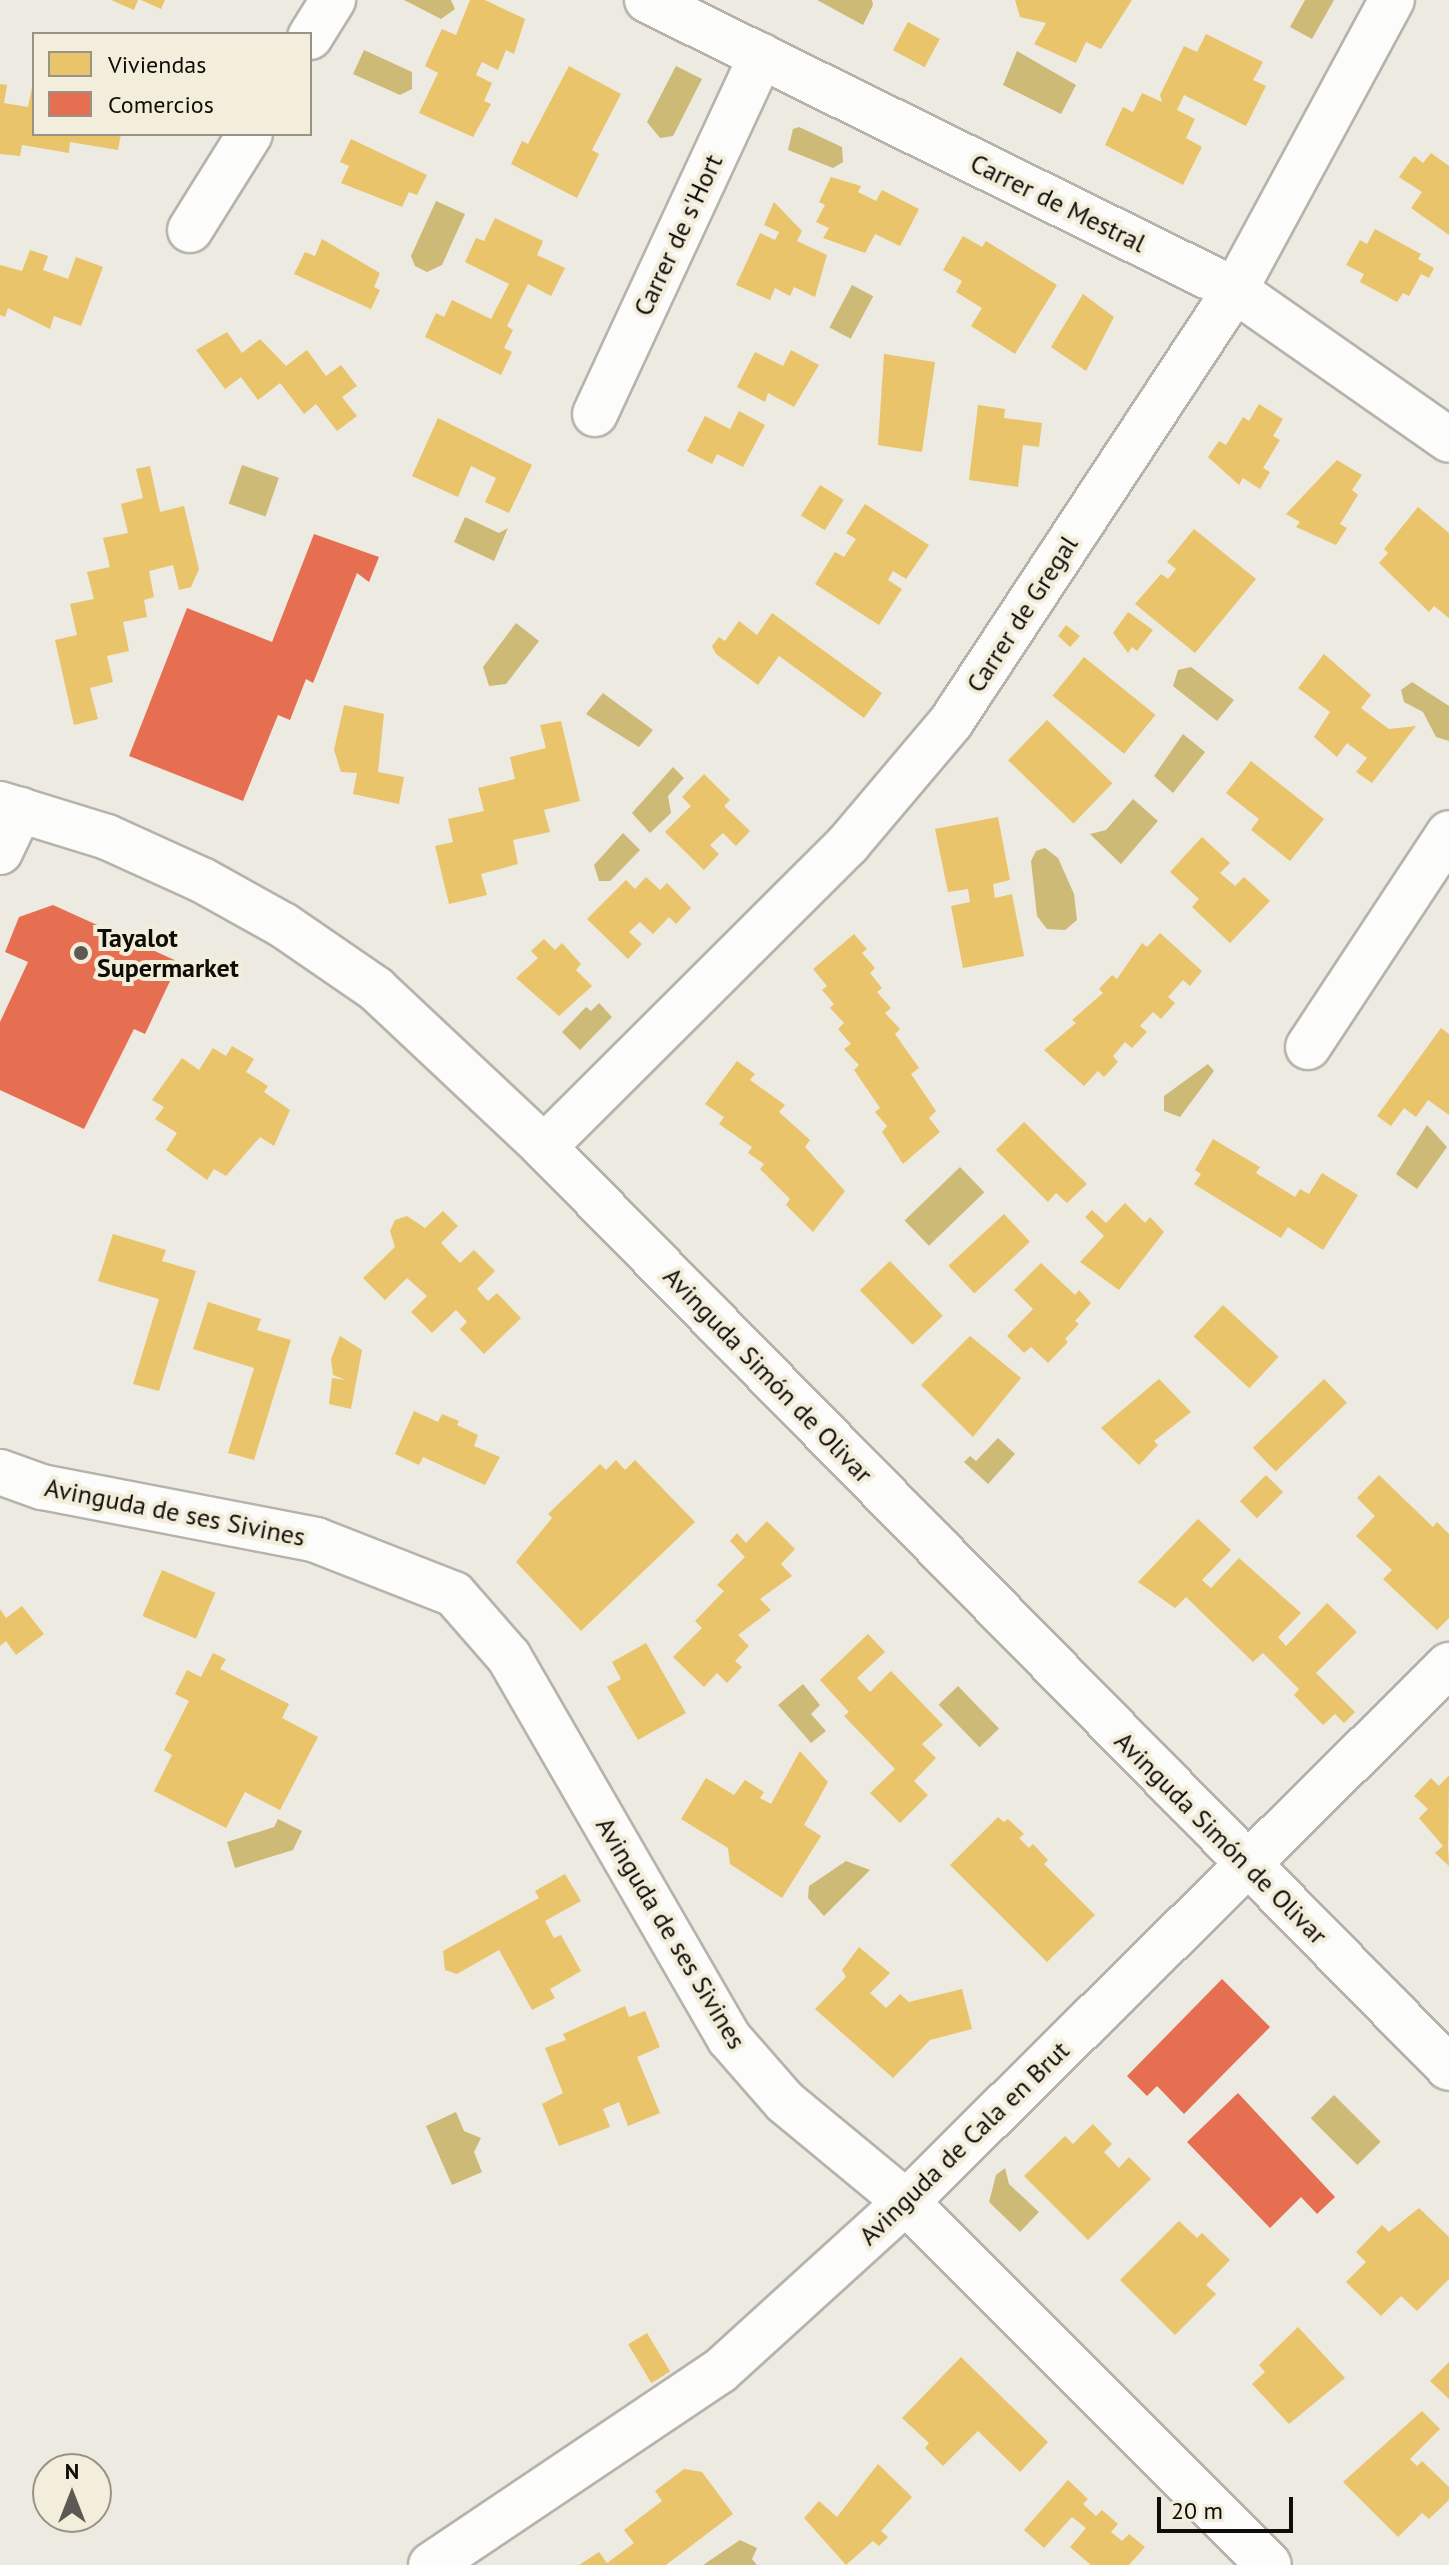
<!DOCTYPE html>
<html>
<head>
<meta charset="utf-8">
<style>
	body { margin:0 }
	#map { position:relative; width:1449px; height:2565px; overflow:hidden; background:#edeae1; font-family:"PT Sans",sans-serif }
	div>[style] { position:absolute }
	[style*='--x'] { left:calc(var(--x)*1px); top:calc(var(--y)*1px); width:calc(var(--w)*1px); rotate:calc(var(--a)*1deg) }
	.water>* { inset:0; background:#ceba77; transform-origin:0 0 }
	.homes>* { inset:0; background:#e9c46a; transform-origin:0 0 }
	.shops>* { inset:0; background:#e76f51 }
	.roads { filter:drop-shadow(2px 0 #b5b3ac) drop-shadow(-2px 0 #b5b3ac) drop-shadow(0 2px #b5b3ac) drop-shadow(0 -2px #b5b3ac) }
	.minor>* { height:44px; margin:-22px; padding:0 22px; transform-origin:22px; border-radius:22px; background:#fcfcfa }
	.dots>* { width:22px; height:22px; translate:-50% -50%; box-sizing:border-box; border:4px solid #f3eddb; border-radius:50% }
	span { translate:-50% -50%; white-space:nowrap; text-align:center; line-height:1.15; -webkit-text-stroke:8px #f3eddb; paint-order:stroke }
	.street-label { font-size:26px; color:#0f0d07 }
	.poi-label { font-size:26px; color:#0f0d07; font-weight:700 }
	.left { translate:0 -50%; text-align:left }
	.legend { position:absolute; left:32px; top:32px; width:280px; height:104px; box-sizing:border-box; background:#f3eddb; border:2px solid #989386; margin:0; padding:10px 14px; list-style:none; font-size:24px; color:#0f0d07 }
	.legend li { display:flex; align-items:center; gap:16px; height:40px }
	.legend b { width:40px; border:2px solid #989386 }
	.north { position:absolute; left:32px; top:2453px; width:80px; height:80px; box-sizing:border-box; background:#f3eddb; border:2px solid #989386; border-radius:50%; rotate:0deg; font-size:22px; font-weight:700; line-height:32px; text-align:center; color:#0f0d07 }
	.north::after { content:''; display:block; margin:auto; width:28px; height:36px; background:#5d5a53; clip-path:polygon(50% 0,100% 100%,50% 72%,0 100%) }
	.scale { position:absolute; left:1157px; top:2497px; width:136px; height:36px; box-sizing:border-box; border:4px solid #0f0d07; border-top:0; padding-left:10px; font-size:24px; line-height:28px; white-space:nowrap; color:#0f0d07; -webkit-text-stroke:6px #f3eddb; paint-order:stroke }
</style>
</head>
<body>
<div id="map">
	<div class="water">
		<div style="clip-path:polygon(404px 0,451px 0,455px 9px,441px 19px)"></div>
		<div style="clip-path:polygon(817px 0,872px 0,873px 5px,863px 25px)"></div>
		<div style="clip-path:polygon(1305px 0,1334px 0,1312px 39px,1290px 27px)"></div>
		<div style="clip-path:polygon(364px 50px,412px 72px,412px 89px,400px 95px,353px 74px)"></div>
		<div style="clip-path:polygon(1017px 51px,1076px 85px,1061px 114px,1003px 85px)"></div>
		<div style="clip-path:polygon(676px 66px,702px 79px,673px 136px,660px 138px,647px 122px)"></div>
		<div style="clip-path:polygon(799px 127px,842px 147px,843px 162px,833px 168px,788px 150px,793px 129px)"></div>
		<div style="clip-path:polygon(436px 201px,465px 214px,442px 265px,427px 272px,415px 266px,411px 256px)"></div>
		<div style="left:852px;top:285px;width:24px;height:48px;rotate:28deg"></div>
		<div style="left:242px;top:465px;width:39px;height:41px;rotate:19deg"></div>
		<div style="clip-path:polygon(465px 517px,499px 533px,508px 528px,494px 561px,454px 542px)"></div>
		<div style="clip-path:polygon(516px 623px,539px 641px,506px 684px,489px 686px,483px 667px)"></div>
		<div style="clip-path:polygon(1191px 667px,1234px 700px,1217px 721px,1173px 686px,1178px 670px)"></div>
		<div style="clip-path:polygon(1412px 682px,1449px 706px,1449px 741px,1436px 737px,1423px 712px,1404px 702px,1401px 690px)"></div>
		<div style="clip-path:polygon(603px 693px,653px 730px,639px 747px,586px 714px)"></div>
		<div style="clip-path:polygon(1183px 734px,1205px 752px,1173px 793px,1154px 776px)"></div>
		<div style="clip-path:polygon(673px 767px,684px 778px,668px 796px,671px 813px,650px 833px,632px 813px)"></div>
		<div style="clip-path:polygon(1133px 799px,1158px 821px,1121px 864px,1090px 834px,1106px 830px)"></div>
		<div style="clip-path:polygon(623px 833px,640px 850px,610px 881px,599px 881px,594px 865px)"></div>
		<div style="clip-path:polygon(1045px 848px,1058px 858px,1074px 894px,1077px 920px,1065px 930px,1047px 929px,1037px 916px,1031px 861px,1036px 851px)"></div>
		<div style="clip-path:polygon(599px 1003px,612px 1017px,580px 1050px,562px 1032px,586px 1007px,591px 1011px)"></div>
		<div style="clip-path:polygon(1208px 1064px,1214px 1071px,1180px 1117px,1164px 1111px,1164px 1096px)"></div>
		<div style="clip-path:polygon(1427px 1125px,1447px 1147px,1417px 1189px,1396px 1174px)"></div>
		<div style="left:960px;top:1167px;width:35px;height:77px;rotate:46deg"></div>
		<div style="clip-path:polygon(998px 1438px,1015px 1454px,988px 1484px,964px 1462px,970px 1456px,976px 1461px)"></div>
		<div style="clip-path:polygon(803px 1684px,820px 1705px,811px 1714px,826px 1731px,811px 1743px,778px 1705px)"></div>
		<div style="left:958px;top:1686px;width:59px;height:27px;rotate:46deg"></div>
		<div style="clip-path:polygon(278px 1819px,302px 1831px,293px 1850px,235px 1868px,227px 1842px,274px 1827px)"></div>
		<div style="clip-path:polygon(846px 1861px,870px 1870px,824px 1916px,808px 1898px,809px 1886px)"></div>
		<div style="left:1334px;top:2095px;width:66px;height:33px;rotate:45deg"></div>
		<div style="clip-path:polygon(456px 2112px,464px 2131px,481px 2138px,474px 2152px,482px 2172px,452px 2185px,426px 2126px)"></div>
		<div style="clip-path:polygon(1005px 2168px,1009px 2184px,1039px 2212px,1020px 2232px,989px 2202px,996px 2175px)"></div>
		<div style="clip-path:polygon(740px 2540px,757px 2548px,752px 2559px,757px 2565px,703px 2565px)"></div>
	</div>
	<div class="homes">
		<div style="clip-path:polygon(111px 0,138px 0,134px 10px)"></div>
		<div style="clip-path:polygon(141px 0,165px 0,161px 9px)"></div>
		<div style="clip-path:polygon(470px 0,485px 0,525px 19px,514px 54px,506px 50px,498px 70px,482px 62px,479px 68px,476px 75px,492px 83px,484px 101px,491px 104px,473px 137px,419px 113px,438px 73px,425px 66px,433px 48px,442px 29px,456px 35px)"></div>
		<div style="clip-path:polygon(1015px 0,1132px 0,1101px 49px,1086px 42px,1076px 63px,1034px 44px,1046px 23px,1020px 17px)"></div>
		<div style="left:908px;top:22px;width:36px;height:32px;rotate:28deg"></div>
		<div style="clip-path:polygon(1206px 34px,1263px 62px,1253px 80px,1266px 86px,1246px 126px,1184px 95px,1177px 110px,1195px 119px,1186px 138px,1202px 147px,1183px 185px,1105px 145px,1123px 107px,1133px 112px,1142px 93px,1162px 102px,1160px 95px,1184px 46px,1197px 52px)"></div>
		<div style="clip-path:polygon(569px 66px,621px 94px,592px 150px,599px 154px,577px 198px,511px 164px,522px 141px,528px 144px)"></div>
		<div style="clip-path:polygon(34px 77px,34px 134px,121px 134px,118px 150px,70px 142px,69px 153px,22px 145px,20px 156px,0 154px,0 84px,7px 85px,4px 103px,28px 107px)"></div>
		<div style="clip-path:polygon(351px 139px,427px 175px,417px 195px,409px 192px,402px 207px,341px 183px,349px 166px,340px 162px)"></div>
		<div style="clip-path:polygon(1431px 153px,1449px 166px,1449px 235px,1411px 208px,1422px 192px,1399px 177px,1414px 156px,1423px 163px)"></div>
		<div style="clip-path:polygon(831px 177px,861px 186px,858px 192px,876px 201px,882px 190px,919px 209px,900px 246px,875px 234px,865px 253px,823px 238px,829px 228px,816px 222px,825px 205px,819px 202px)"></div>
		<div style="clip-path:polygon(774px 202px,802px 231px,797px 241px,827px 255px,815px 297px,794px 287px,790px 296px,775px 288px,770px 300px,736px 285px,760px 233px,775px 240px,779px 232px,764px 225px)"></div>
		<div style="clip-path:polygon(495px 218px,543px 241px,537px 255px,565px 268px,551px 296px,528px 284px,507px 326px,513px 330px,504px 348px,512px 352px,501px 375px,425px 337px,436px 313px,444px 317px,452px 300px,491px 319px,509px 284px,465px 262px,476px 238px,484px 241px)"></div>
		<div style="clip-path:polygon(1375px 229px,1421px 254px,1418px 259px,1434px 268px,1429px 278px,1421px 274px,1409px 296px,1403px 293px,1397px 302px,1360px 282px,1364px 274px,1346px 265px,1360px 240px,1367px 244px)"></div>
		<div style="clip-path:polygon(963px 236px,982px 247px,986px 241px,1057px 285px,1015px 354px,971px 326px,982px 308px,956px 292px,962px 281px,943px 270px)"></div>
		<div style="clip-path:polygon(322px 239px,380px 273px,374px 287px,380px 290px,371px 309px,294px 274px,305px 252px,315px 256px)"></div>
		<div style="clip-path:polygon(30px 250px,48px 256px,43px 270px,68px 279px,76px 257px,103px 267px,81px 326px,54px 316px,50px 329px,8px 308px,5px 317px,0 315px,0 265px,22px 271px)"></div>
		<div style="clip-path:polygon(1083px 294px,1114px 317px,1086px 371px,1051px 347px)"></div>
		<div style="clip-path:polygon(227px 332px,242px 353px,260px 339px,286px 366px,307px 350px,326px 376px,341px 365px,357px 386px,342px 397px,357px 416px,337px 431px,316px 404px,304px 414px,280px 383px,258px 400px,241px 377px,225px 389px,196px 350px)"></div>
		<div style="clip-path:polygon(791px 350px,819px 365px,794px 407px,768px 393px,765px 402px,737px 387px,755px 352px,783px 366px)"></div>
		<div style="clip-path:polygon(884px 354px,935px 362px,922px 452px,878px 445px)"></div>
		<div style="clip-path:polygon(1259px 404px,1283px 419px,1273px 436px,1280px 440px,1263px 468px,1270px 472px,1260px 489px,1243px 478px,1239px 485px,1208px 457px,1219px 441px,1226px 445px,1243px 417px,1249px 421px)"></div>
		<div style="clip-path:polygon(978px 405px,1005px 409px,1004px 418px,1042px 423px,1039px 447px,1023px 445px,1018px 487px,969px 480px)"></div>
		<div style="clip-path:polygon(739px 411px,765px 425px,743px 467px,717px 454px,712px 464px,687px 451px,705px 416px,730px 429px)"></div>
		<div style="clip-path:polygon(438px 418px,532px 465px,509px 513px,485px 502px,496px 478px,471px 466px,458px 497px,412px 476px)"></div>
		<div style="clip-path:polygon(1337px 460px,1362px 475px,1352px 490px,1358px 495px,1340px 524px,1347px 528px,1336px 545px,1296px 527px,1300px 522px,1286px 514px)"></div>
		<div style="clip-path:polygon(150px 466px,160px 512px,184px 506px,199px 569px,191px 587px,179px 590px,173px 565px,149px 571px,154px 597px,144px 600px,147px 617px,123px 622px,129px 651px,107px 656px,113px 682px,90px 688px,98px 719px,74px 725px,55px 640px,77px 635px,70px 604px,94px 599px,87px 572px,110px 567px,103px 538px,128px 533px,121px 504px,143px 498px,136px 469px)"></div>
		<div style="left:820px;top:485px;width:28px;height:36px;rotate:32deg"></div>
		<div style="clip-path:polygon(865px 504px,929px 545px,906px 579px,893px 571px,888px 580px,902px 589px,879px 625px,815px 584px,835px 552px,844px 557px,856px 539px,846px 533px)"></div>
		<div style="clip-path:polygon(1418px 507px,1449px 533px,1449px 618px,1434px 606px,1429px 612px,1379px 563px,1388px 553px,1384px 549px)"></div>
		<div style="clip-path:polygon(1194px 529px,1256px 579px,1195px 653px,1135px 604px,1161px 574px,1168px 579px,1176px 569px,1167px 562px)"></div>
		<div style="clip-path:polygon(1128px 612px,1153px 630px,1137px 651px,1132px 647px,1128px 653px,1113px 633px)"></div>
		<div style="clip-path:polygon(772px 613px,882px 693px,864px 718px,779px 656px,758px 685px,716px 654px,712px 646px,719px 637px,725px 641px,739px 621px,757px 635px)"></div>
		<div style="clip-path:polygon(1066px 625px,1080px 636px,1070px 647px,1058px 636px)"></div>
		<div style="clip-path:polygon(1324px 654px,1371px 695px,1361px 708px,1374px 718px,1389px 729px,1416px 726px,1372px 783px,1356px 772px,1367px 758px,1347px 743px,1337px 757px,1314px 737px,1330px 712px,1298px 688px)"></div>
		<div style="left:1084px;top:657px;width:92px;height:50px;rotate:39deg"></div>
		<div style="clip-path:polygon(344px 705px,384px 714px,378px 772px,404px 777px,399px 804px,353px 794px,357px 773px,341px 772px,334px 750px)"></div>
		<div style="left:1047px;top:720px;width:91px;height:56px;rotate:44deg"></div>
		<div style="clip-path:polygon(561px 721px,580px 801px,544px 810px,550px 832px,513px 840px,518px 864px,481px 874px,487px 895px,449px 904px,435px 846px,453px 842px,448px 819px,484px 811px,478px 788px,515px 779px,510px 757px,546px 748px,540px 725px)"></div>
		<div style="clip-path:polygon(1251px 761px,1324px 819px,1290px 861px,1251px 830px,1259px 819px,1226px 793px)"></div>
		<div style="clip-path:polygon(704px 774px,730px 800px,724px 806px,750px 831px,736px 846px,723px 833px,710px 845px,719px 854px,704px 870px,665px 832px,691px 806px,682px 797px)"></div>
		<div style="clip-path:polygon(998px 817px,1010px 880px,993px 884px,995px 898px,1012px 894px,1024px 956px,963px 968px,951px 906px,970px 902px,968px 889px,948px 892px,935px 829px)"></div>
		<div style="clip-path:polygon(1202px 837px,1230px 863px,1220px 873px,1235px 886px,1244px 877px,1270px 901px,1230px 943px,1192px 907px,1199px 899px,1170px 872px)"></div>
		<div style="clip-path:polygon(646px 877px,660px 890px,667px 883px,691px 908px,676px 924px,669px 917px,653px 934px,640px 922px,629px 932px,642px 944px,628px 959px,587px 919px,626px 880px,635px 889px)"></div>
		<div style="clip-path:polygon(1160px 933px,1202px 971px,1190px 986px,1183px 980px,1168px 997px,1175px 1003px,1161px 1019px,1153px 1012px,1140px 1026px,1147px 1032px,1132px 1048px,1125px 1042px,1113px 1056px,1118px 1062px,1104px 1077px,1098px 1071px,1084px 1086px,1044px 1050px,1076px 1023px,1072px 1020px,1103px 993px,1099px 989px,1112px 975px,1117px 979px,1142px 943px,1147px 947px)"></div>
		<div style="clip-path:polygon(854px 934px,867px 949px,862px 953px,875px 968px,870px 973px,882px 988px,877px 992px,891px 1008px,885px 1013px,900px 1029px,895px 1034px,919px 1068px,911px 1074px,936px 1111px,929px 1118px,940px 1132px,903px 1164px,882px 1132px,887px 1126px,875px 1112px,880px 1108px,854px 1070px,859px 1065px,844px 1049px,851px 1044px,838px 1029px,844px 1023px,830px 1008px,834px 1004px,822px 990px,827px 986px,813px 969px)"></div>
		<div style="clip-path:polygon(544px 939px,555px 950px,562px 943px,581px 964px,576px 970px,592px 986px,559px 1016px,516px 978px,538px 958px,531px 951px)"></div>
		<div style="clip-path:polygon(1441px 1028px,1449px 1034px,1449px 1115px,1428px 1100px,1416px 1117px,1404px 1108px,1391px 1126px,1377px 1116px)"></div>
		<div style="clip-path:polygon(232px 1046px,254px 1059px,246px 1072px,268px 1086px,264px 1092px,290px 1110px,274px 1146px,260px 1137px,226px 1176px,214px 1169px,207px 1180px,166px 1150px,177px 1133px,155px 1119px,164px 1107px,152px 1100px,182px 1058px,199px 1070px,213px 1048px,226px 1056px)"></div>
		<div style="clip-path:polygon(737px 1061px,755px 1074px,750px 1080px,785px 1105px,779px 1112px,810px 1140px,805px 1147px,845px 1191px,813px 1232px,786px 1205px,790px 1199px,760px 1169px,764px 1164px,748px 1153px,752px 1147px,719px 1124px,724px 1117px,705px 1104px)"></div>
		<div style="clip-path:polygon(1024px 1122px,1087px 1184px,1067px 1203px,1056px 1193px,1048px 1202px,996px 1150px)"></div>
		<div style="clip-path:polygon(1213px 1139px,1260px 1167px,1256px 1173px,1295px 1197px,1300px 1189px,1309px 1194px,1322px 1173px,1358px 1195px,1323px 1250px,1288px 1227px,1281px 1238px,1194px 1184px,1201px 1174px,1195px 1170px)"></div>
		<div style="clip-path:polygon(1125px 1203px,1145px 1223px,1150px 1217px,1164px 1232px,1119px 1290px,1080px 1262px,1104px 1236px,1085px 1217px,1092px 1210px,1106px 1223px)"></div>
		<div style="clip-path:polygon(443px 1211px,458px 1226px,441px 1243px,460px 1263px,474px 1250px,495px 1271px,477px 1289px,488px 1301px,497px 1293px,521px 1318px,484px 1354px,460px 1329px,467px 1322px,456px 1310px,432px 1333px,411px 1312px,427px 1296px,407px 1278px,385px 1300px,363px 1278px,395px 1247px,390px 1231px,395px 1220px,407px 1216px,425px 1228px)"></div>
		<div style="left:1004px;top:1214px;width:38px;height:76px;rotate:47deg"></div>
		<div style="clip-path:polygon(113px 1234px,166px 1250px,162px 1261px,196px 1271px,159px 1391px,133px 1384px,159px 1299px,98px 1281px)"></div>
		<div style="left:890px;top:1261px;width:76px;height:42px;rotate:46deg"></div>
		<div style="clip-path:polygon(1041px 1263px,1075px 1295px,1079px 1290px,1091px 1303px,1075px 1321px,1079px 1324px,1065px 1339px,1068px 1342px,1048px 1363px,1031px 1347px,1024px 1353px,1007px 1336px,1033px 1309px,1014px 1290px)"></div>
		<div style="clip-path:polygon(208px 1302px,261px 1319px,257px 1330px,291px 1340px,254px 1460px,228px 1453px,254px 1368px,193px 1349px)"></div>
		<div style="left:1223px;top:1305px;width:76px;height:43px;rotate:43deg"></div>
		<div style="clip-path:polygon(340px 1336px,362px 1350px,351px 1409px,329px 1404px,332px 1378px,346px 1380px,333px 1375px,331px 1359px)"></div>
		<div style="clip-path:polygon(970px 1336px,1021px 1378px,973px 1437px,921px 1385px)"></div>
		<div style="clip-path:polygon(1159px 1379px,1191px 1412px,1154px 1441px,1158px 1445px,1139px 1465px,1101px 1428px)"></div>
		<div style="left:1324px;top:1379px;width:33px;height:99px;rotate:46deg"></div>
		<div style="clip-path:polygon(414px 1411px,438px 1422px,442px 1414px,459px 1421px,457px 1425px,478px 1435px,474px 1446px,500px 1457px,485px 1485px,423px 1457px,419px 1465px,395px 1454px)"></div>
		<div style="clip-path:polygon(616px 1460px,625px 1470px,635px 1460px,695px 1522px,581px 1631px,516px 1562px,552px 1518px,548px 1514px,600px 1464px,606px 1470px)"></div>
		<div style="left:1266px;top:1475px;width:24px;height:37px;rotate:45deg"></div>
		<div style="clip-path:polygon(1379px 1475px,1433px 1527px,1437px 1522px,1449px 1534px,1449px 1618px,1437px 1630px,1383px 1579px,1392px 1570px,1356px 1536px,1375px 1516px,1357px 1498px)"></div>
		<div style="clip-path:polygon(1198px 1519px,1231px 1550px,1202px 1580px,1211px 1588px,1239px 1558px,1301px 1613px,1278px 1637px,1286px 1646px,1327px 1603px,1357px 1632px,1316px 1673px,1355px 1712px,1344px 1723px,1335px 1714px,1323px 1725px,1294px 1695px,1299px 1689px,1263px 1653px,1253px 1662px,1186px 1597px,1175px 1608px,1138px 1582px)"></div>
		<div style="clip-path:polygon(767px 1521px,795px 1549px,781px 1564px,792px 1576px,760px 1599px,771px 1610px,738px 1635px,749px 1646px,735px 1661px,742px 1667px,727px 1683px,717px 1673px,704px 1687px,673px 1657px,702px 1628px,695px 1621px,724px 1591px,717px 1585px,745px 1557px,730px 1541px,737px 1533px,746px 1543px)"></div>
		<div style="left:162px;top:1570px;width:58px;height:50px;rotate:23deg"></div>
		<div style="clip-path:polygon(22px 1606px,44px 1634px,16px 1655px,6px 1641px,0 1646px,0 1609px,6px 1618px)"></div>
		<div style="clip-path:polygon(868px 1634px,885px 1652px,857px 1678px,870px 1692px,891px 1671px,943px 1725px,922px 1744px,936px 1758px,914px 1781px,928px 1795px,900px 1823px,870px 1793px,895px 1769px,844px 1716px,849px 1712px,820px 1680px)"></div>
		<div style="clip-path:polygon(646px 1643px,686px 1713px,638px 1740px,607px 1687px,621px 1679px,612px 1662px)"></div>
		<div style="clip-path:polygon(213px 1653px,226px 1659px,220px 1669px,289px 1704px,282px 1718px,318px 1737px,280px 1810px,245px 1792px,226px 1828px,154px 1791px,172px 1755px,164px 1750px,189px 1701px,175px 1694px,187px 1670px,201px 1677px)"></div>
		<div style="clip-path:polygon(800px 1751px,828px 1782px,804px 1825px,821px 1836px,782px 1898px,730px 1864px,728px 1848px,681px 1819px,706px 1778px,734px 1795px,745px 1780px,764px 1792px,760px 1798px,771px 1804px)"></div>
		<div style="clip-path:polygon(1449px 1775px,1448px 1850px,1449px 1866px,1435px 1853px,1443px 1846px,1419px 1818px,1428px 1809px,1414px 1796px,1431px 1778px,1439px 1786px)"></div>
		<div style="clip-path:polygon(998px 1817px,1004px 1822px,1008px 1819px,1024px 1834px,1019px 1838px,1029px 1848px,1033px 1844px,1048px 1860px,1044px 1864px,1095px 1915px,1047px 1962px,950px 1865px)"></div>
		<div style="clip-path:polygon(565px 1874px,581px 1901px,545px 1921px,554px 1938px,561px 1935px,581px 1971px,550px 1989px,555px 1998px,532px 2010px,499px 1950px,457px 1974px,445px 1970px,443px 1951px,539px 1898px,535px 1891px)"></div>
		<div style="clip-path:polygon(859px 1947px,890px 1973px,870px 1993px,886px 2008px,900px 1994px,909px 2002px,962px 1989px,972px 2029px,930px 2040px,893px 2078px,815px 2009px,846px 1977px,842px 1970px)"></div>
		<div style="clip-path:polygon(625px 2006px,629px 2017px,645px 2011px,660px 2047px,637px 2057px,660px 2113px,628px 2126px,619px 2102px,603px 2109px,610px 2127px,559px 2146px,542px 2104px,563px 2093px,545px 2048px,566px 2040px,563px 2034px)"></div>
		<div style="clip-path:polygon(1093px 2124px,1112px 2144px,1104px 2152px,1119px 2168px,1129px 2157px,1151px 2179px,1088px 2240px,1024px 2176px,1065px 2136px,1073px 2144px)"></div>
		<div style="clip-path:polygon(1419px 2208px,1449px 2237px,1449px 2279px,1417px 2311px,1401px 2296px,1381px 2316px,1346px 2282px,1366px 2262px,1356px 2252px,1382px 2225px,1389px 2232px)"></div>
		<div style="clip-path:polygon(1179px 2221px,1197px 2238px,1202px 2233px,1230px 2260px,1206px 2285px,1216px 2294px,1175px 2335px,1120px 2280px)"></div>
		<div style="clip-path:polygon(1298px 2327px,1345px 2378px,1289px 2424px,1252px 2384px,1265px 2372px,1259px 2365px)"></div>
		<div style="left:647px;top:2333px;width:45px;height:22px;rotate:59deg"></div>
		<div style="clip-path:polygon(961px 2357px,1048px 2442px,1020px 2472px,978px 2431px,943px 2466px,925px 2448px,929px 2443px,902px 2418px)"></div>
		<div style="clip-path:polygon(1449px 2362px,1449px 2399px,1430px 2381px)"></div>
		<div style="clip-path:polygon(1422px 2411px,1440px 2429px,1410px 2459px,1417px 2466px,1422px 2461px,1449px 2487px,1449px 2500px,1429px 2519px,1422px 2513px,1398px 2537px,1343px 2482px)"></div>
		<div style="clip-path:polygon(878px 2464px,912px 2497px,881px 2531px,888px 2537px,879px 2546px,873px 2541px,846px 2565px,804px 2518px,819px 2501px,837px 2517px)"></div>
		<div style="clip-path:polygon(684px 2469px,702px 2472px,733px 2514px,666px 2565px,579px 2565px,599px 2552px,607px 2563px,634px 2543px,624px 2530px,662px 2501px,655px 2491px)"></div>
		<div style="clip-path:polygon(1068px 2480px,1088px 2499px,1083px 2504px,1096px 2516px,1102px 2510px,1118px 2524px,1111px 2532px,1122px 2541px,1129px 2534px,1145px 2547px,1129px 2565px,1091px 2565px,1070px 2547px,1086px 2528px,1072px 2517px,1044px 2548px,1024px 2530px)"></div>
	</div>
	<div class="shops">
		<div style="clip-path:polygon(314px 534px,379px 557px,369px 582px,357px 573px,313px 683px,306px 679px,290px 720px,278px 715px,243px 801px,129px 756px,187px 608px,272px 642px)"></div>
		<div style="clip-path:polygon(53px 905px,179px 962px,145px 1034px,134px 1029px,84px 1129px,0 1090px,0 1022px,28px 962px,5px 952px,19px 917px)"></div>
		<div style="clip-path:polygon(1222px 1979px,1270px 2027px,1184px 2114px,1157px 2086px,1147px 2096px,1127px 2076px)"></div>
		<div style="clip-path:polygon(1238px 2093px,1335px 2197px,1317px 2214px,1301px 2197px,1270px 2228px,1187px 2142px)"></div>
	</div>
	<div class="roads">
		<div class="minor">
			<div style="--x:647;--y:0;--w:656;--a:26.25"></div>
			<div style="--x:1235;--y:290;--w:261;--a:35"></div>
			<div style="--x:310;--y:37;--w:44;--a:-58.1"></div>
			<div style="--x:190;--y:230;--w:113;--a:-58"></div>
			<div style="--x:595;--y:414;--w:395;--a:-65.1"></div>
			<div style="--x:0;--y:804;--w:112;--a:17.1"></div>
			<div style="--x:107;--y:837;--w:104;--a:24.4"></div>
			<div style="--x:202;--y:880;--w:93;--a:29.1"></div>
			<div style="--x:283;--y:925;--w:113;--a:34.5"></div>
			<div style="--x:376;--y:989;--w:231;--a:43.2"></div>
			<div style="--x:544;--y:1147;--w:1291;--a:45.5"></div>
			<div style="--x:0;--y:852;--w:47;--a:-64.5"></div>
			<div style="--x:1308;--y:1047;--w:256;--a:-56.6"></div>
			<div style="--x:544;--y:1147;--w:429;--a:-44.9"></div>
			<div style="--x:848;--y:844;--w:160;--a:-49.8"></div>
			<div style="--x:951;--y:722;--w:517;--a:-56.68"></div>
			<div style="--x:1235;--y:290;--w:330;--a:-61.6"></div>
			<div style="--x:0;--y:1472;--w:45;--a:19.7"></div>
			<div style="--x:42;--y:1487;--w:279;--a:10.9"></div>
			<div style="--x:316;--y:1540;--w:148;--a:21.4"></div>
			<div style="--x:454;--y:1594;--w:84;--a:48.9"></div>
			<div style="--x:509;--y:1657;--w:440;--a:60"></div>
			<div style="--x:729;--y:2038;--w:85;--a:48.8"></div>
			<div style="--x:785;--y:2102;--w:157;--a:39.6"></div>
			<div style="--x:906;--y:2202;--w:513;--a:45"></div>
			<div style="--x:431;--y:2565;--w:348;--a:-33.9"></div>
			<div style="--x:720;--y:2371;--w:251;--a:-42.3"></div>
			<div style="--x:906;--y:2202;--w:764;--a:-44.68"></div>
		</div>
	</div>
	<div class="dots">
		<div style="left:81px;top:953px;background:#5d5a53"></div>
	</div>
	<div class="street-label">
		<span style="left:1058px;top:203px;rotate:26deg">Carrer de Mestral</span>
		<span style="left:678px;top:235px;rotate:-65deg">Carrer de s'Hort</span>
		<span style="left:1022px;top:614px;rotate:-57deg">Carrer de Gregal</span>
		<span style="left:768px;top:1375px;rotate:46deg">Avinguda Simón de Olivar</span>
		<span style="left:175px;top:1512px;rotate:11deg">Avinguda de ses Sivines</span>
		<span style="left:1221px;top:1838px;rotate:45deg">Avinguda Simón de Olivar</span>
		<span style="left:671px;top:1933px;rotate:59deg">Avinguda de ses Sivines</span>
		<span style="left:964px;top:2143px;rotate:-44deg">Avinguda de Cala en Brut</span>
	</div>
	<div class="poi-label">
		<span class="left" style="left:97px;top:953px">Tayalot<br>Supermarket</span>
	</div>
	<ul class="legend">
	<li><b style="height:22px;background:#e9c46a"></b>Viviendas</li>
	<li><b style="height:22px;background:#e76f51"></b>Comercios</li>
	</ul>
	<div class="north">N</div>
	<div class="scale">20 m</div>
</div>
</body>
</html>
